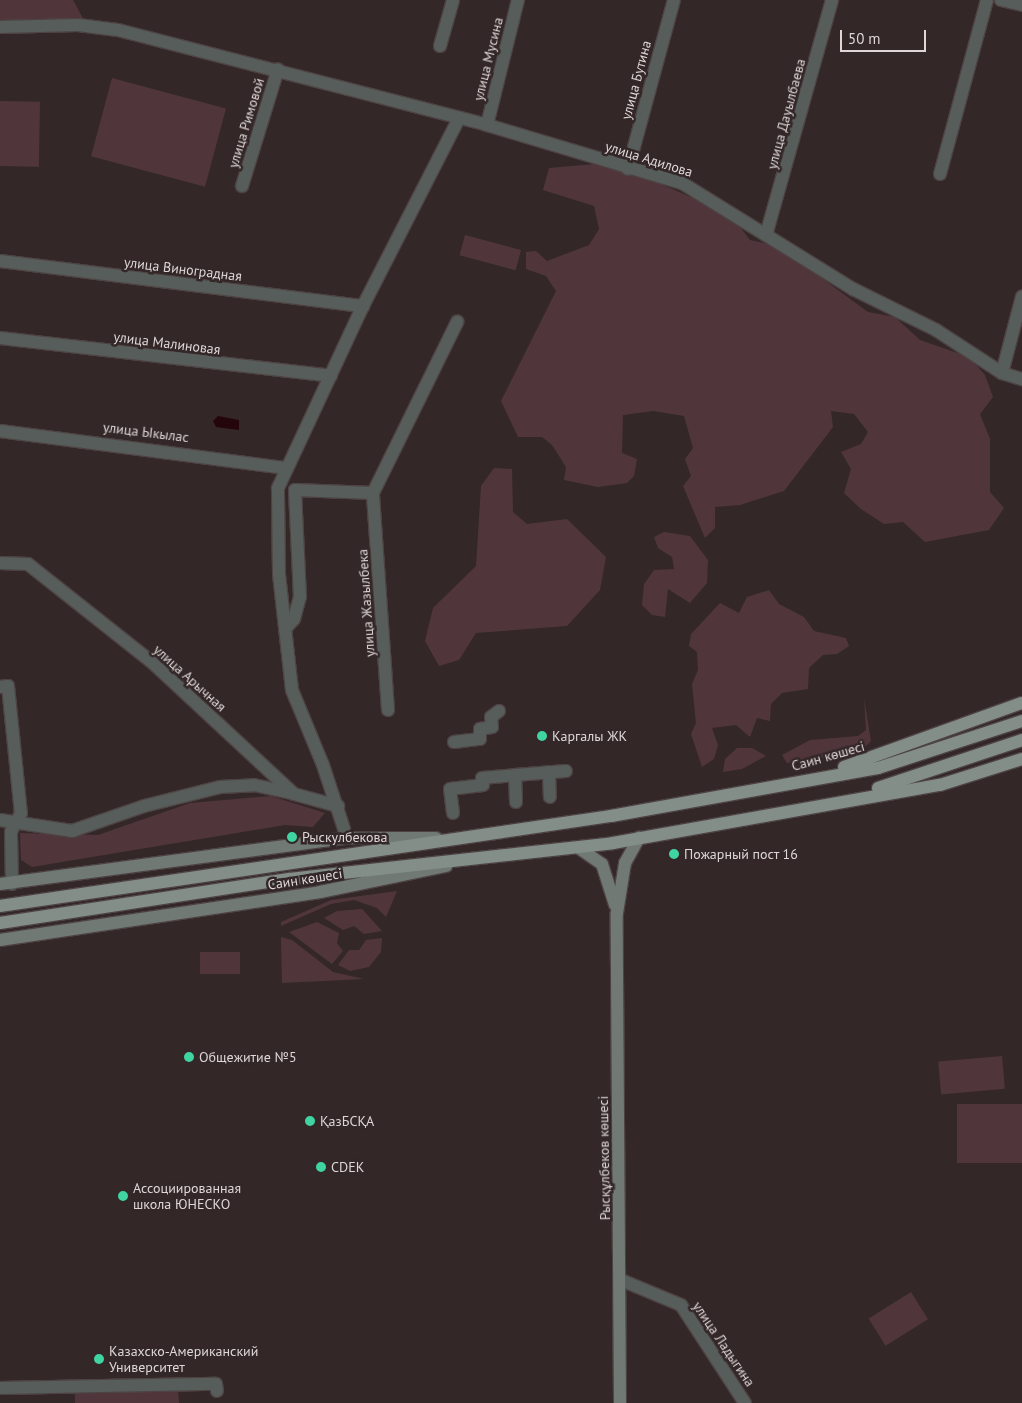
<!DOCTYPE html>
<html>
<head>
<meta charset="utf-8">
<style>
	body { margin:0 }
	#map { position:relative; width:1022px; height:1403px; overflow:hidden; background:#332728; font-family:"PT Sans",sans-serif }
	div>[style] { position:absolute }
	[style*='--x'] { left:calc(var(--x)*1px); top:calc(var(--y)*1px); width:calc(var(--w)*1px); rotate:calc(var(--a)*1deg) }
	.green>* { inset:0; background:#50363a; transform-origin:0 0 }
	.water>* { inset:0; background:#24050c }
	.roads { filter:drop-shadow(1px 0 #4e4344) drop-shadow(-1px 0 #4e4344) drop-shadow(0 1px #4e4344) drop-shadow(0 -1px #4e4344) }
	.street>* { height:12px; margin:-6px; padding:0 6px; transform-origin:6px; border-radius:6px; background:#575d5a }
	.secondary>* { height:12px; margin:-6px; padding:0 6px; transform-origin:6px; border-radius:6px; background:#707974 }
	.primary>* { height:12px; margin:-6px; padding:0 6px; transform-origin:6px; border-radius:6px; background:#838e89 }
	.dots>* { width:14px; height:14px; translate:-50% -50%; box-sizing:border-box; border:2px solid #332728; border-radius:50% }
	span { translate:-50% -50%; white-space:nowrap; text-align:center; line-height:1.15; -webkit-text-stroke:5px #332728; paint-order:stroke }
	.street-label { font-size:14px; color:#ded6d7 }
	.poi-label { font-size:14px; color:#ded6d7 }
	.left { translate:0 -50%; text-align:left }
	.scale { position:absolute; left:840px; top:30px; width:86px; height:22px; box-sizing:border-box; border:2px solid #ded6d7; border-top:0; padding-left:6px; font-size:15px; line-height:18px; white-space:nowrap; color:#ded6d7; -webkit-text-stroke:4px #332728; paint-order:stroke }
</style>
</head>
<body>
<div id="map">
	<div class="green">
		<div style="clip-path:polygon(0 0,73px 0,85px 22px,0 23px)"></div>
		<div style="left:112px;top:78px;width:118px;height:81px;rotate:15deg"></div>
		<div style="left:0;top:101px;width:40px;height:65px;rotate:1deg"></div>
		<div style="clip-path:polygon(595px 164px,656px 182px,730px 214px,750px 240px,778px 246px,868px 312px,895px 317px,920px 340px,969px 357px,985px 375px,993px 397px,980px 414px,990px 439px,990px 492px,1004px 508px,989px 530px,925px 542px,903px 522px,884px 524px,861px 509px,844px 493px,851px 469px,841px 452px,861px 444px,868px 432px,854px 414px,831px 411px,833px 427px,784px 491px,740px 505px,715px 507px,715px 528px,705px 538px,683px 486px,691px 476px,685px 459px,693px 448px,684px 416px,653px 411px,623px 415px,622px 453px,637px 459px,634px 476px,627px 483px,598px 487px,564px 480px,566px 467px,552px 445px,542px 437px,518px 437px,501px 401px,556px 291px,546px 276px,526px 269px,526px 252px,536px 251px,547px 261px,589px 245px,599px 229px,594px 206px,543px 190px,549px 168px)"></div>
		<div style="left:465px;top:235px;width:58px;height:21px;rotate:15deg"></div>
		<div style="clip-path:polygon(494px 468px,512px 469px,513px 512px,527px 524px,567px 519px,606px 557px,600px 590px,567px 626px,476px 633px,459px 660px,439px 666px,425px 641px,433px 608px,476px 566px,481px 486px)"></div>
		<div style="clip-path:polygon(664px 532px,690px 536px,708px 560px,707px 583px,690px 603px,668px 589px,665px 617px,652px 615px,642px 605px,644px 584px,654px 570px,674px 569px,672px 557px,658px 548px,654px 537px)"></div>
		<div style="clip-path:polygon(769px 590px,779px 604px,804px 617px,814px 631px,846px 638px,849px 646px,837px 654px,823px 655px,809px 668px,808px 689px,782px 693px,771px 704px,770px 721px,757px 718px,750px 737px,736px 725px,712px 728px,718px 745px,714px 759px,702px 767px,691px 734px,696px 723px,692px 684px,698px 670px,697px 652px,689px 646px,691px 634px,720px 603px,739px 613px,747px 597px)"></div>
		<div style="clip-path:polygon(864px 698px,871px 741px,860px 752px,787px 763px,782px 755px,810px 740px,858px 736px,866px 730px)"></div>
		<div style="clip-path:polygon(737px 748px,752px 748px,766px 756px,742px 769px,723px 772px,725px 759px)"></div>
		<div style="clip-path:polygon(271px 796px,325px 813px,313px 827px,285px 825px,32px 867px,21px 860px,20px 833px,98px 835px,190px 803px)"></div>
		<div style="clip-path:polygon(397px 891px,386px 917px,377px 908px,354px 900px,331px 904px,281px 926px,281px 922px,331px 900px)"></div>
		<div style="clip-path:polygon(362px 909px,382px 931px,364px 934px,354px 926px,343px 930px,324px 918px,337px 911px)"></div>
		<div style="clip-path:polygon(317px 922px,339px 933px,337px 943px,343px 951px,332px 964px,289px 932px)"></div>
		<div style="clip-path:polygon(281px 937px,292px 940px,333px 972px,364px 979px,282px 983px)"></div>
		<div style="clip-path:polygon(382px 938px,381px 952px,369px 967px,350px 971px,338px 965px,349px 950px,359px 950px,366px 940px)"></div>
		<div style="left:240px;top:952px;width:22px;height:40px;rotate:90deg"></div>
		<div style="left:1002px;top:1056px;width:33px;height:64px;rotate:85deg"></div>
		<div style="left:1022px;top:1104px;width:59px;height:65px;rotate:90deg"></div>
		<div style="left:911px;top:1292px;width:32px;height:50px;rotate:58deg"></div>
		<div style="clip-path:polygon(178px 1389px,179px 1403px,75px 1403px,75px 1394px)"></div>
	</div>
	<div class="water">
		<div style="clip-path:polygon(218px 416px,239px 420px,239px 430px,216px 427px,213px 421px)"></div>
	</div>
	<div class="roads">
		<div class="street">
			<div style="--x:1001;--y:0;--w:22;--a:13"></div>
			<div style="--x:0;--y:27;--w:78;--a:-1.5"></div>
			<div style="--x:78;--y:25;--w:40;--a:7.1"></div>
			<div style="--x:118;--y:30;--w:381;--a:14.4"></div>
			<div style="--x:487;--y:125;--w:203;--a:16.6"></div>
			<div style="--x:682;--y:183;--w:201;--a:31.8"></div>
			<div style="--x:853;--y:289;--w:93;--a:26.3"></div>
			<div style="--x:936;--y:330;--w:79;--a:33.1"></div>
			<div style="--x:1002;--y:373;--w:21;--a:17"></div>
			<div style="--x:440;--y:46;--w:48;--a:-74.2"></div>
			<div style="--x:487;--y:125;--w:129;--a:-76.1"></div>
			<div style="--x:628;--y:169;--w:175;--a:-74.8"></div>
			<div style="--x:940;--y:174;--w:180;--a:-74.9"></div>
			<div style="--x:242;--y:186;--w:122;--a:-72.9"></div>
			<div style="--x:766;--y:235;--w:244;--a:-74.3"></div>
			<div style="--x:0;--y:261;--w:366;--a:7.1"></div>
			<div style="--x:0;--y:338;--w:333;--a:6.5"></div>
			<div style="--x:1002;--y:373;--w:79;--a:-75.3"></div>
			<div style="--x:0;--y:431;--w:288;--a:7.4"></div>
			<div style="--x:0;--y:563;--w:28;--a:2"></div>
			<div style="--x:28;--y:564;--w:161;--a:38.4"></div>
			<div style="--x:154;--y:664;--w:191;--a:42.9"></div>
			<div style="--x:294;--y:794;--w:46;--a:15.3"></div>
			<div style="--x:285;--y:629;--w:13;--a:-48"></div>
			<div style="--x:294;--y:619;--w:23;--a:-75"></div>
			<div style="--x:300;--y:597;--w:107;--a:-92.7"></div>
			<div style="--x:295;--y:490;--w:78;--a:2.2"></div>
			<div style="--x:0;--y:687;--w:8;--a:-7"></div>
			<div style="--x:8;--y:686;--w:128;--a:84.2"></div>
			<div style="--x:21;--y:813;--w:21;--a:118"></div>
			<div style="--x:11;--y:832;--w:52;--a:88.9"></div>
			<div style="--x:388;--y:710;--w:218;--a:-94"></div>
			<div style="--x:373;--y:493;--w:191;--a:-63.8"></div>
			<div style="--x:454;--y:742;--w:26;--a:-7"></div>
			<div style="--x:480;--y:739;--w:10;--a:-90"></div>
			<div style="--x:480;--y:729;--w:12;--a:-9"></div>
			<div style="--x:492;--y:727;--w:10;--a:-96"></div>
			<div style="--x:491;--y:717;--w:10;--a:-37"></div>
			<div style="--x:549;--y:772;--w:25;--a:88"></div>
			<div style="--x:516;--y:802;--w:27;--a:-92"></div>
			<div style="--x:515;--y:775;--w:51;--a:-4.5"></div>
			<div style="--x:453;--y:813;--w:24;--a:-97"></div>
			<div style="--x:450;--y:789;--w:33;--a:-7"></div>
			<div style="--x:483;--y:785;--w:7;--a:-98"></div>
			<div style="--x:482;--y:778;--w:33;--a:-5"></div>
			<div style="--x:0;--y:820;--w:73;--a:8.7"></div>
			<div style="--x:72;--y:831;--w:76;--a:-19.1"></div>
			<div style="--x:144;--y:806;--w:78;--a:-14"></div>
			<div style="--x:220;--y:787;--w:34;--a:-3"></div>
			<div style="--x:254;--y:785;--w:39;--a:12"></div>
			<div style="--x:347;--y:838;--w:77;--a:-108.2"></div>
			<div style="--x:323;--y:765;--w:81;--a:-112.5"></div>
			<div style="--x:292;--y:690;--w:117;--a:-96.4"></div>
			<div style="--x:279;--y:574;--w:86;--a:-90.7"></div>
			<div style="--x:278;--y:488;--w:201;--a:-65"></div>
			<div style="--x:363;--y:306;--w:211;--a:-62.9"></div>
			<div style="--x:621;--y:1280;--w:65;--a:22.6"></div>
			<div style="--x:681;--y:1305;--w:117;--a:56.9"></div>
			<div style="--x:0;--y:1388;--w:216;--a:-1.1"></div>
			<div style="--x:216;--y:1384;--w:7;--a:82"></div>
		</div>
		<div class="secondary">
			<div style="--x:579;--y:848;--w:28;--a:35"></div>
			<div style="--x:602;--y:864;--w:43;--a:72.4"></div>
			<div style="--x:0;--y:884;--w:350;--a:-7.6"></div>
			<div style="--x:347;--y:838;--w:89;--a:0"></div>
			<div style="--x:0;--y:940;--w:324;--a:-8.5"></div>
			<div style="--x:320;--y:892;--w:129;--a:-11.7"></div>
			<div style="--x:620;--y:1403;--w:490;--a:-90.4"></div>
			<div style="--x:617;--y:913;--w:51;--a:-80.9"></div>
			<div style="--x:625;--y:863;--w:29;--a:-61"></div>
		</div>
		<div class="primary">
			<div style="--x:844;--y:767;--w:189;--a:-19.8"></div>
			<div style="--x:878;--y:788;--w:152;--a:-18.4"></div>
			<div style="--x:0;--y:906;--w:618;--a:-8.38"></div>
			<div style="--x:611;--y:816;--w:271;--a:-10.2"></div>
			<div style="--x:878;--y:768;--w:151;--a:-18.1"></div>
			<div style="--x:0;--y:923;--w:292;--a:-8.7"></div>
			<div style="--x:289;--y:879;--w:326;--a:-6.3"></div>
			<div style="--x:613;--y:843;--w:332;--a:-10.1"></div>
			<div style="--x:940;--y:785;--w:86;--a:-17.6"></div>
		</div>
	</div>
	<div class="dots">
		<div style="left:542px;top:736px;background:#3fd4a2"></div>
		<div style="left:292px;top:837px;background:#3fd4a2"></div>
		<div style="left:674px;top:854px;background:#3fd4a2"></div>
		<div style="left:189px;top:1057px;background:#3fd4a2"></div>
		<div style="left:310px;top:1121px;background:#3fd4a2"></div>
		<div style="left:321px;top:1167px;background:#3fd4a2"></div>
		<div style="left:123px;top:1196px;background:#3fd4a2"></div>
		<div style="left:99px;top:1359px;background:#3fd4a2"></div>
	</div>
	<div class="street-label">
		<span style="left:488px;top:59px;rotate:-76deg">улица Мусина</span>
		<span style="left:636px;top:80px;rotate:-75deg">улица Бутина</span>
		<span style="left:786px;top:114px;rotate:-75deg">улица Дауылбаева</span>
		<span style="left:246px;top:123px;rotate:-73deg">улица Римовой</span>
		<span style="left:649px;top:159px;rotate:17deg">улица Адилова</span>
		<span style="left:183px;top:269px;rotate:7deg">улица Виноградная</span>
		<span style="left:167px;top:343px;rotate:7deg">улица Малиновая</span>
		<span style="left:146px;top:432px;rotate:7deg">улица Ыкылас</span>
		<span style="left:366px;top:603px;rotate:-94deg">улица Жазылбека</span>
		<span style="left:190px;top:678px;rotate:42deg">улица Арычная</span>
		<span style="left:828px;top:756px;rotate:-16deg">Саин көшесі</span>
		<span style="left:305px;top:879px;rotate:-9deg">Саин көшесі</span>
		<span style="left:604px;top:1158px;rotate:-91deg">Рысқұлбеков көшесі</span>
		<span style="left:724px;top:1344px;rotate:56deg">улица Ладыгина</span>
	</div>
	<div class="poi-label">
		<span class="left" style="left:552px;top:736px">Каргалы ЖК</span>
		<span class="left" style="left:302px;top:837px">Рыскулбекова</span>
		<span class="left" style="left:684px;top:854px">Пожарный пост 16</span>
		<span class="left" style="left:199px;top:1057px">Общежитие №5</span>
		<span class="left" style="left:320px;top:1121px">ҚазБСҚА</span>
		<span class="left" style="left:331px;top:1167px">CDEK</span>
		<span class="left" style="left:133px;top:1196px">Ассоциированная<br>школа ЮНЕСКО</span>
		<span class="left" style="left:109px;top:1359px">Казахско-Американский<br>Университет</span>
	</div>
	<div class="scale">50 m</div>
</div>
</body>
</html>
